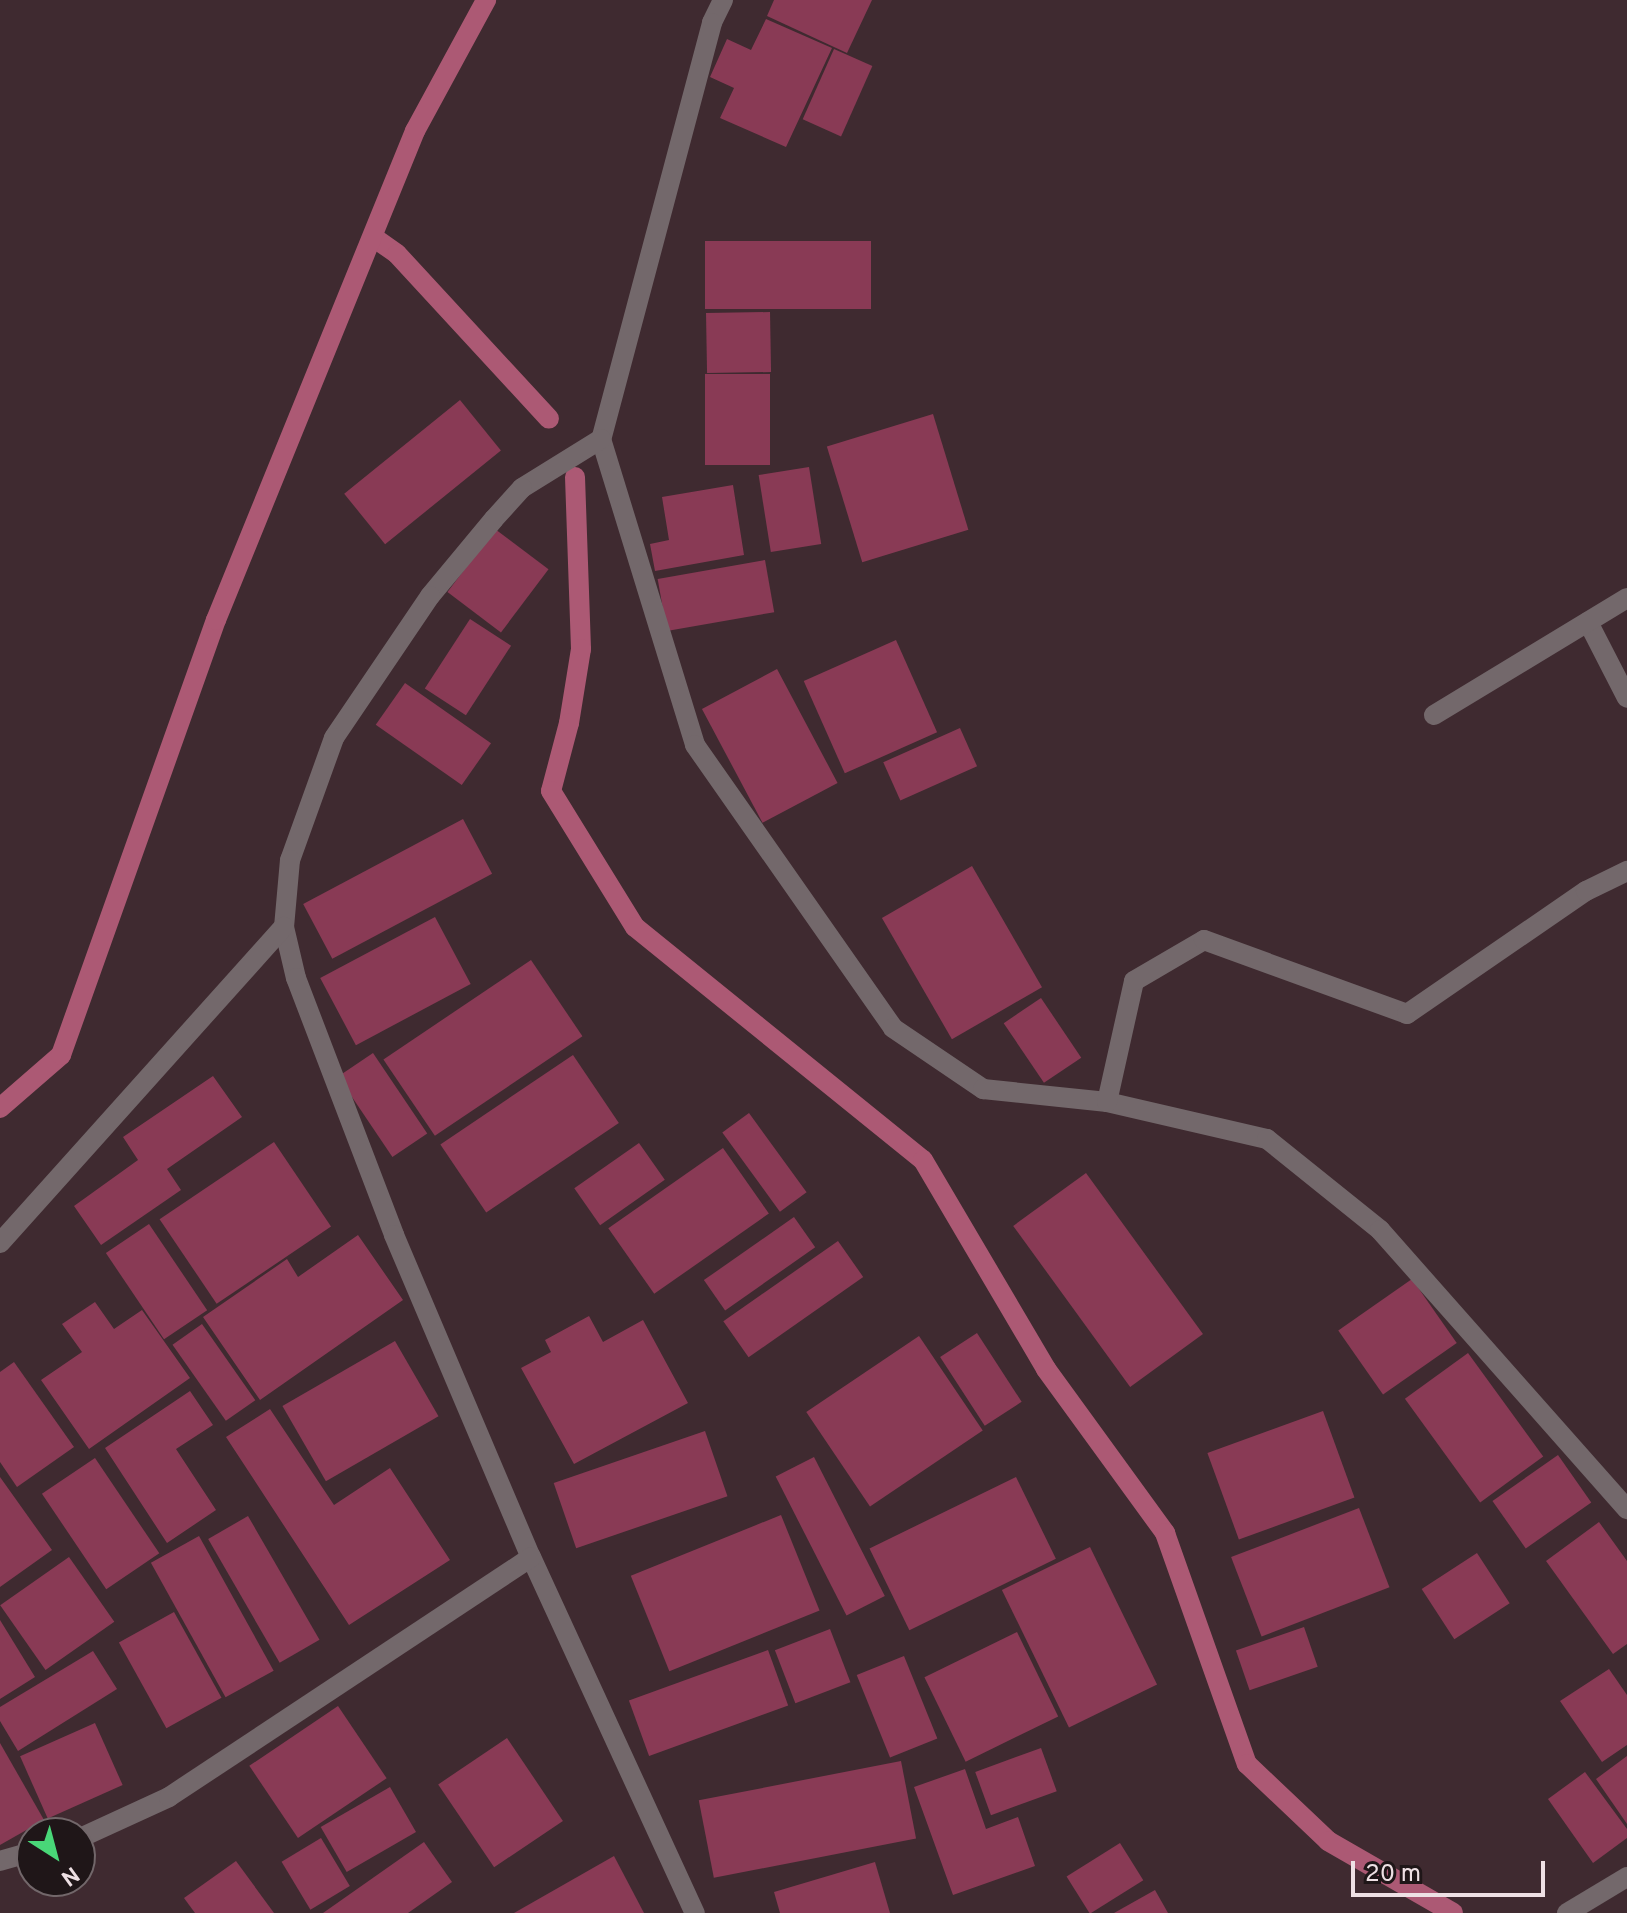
<!DOCTYPE html>
<html>
<head>
<meta charset="utf-8">
<style>
	body { margin:0 }
	#map { position:relative; width:1627px; height:1913px; overflow:hidden; background:#3f2a30; font-family:Overpass,sans-serif }
	div>[style] { position:absolute }
	[style*='--x'] { left:calc(var(--x)*1px); top:calc(var(--y)*1px); width:calc(var(--w)*1px); rotate:calc(var(--a)*1deg) }
	.stream>* { height:20px; margin:-10px; padding:0 10px; transform-origin:10px; border-radius:10px; background:#ac5974 }
	.building>* { inset:0; background:#893a55; transform-origin:0 0 }
	.street>* { height:20px; margin:-10px; padding:0 10px; transform-origin:10px; border-radius:10px; background:#73686b }
	span { translate:-50% -50%; white-space:nowrap; text-align:center; line-height:1.15; -webkit-text-stroke:8px #1f1618; paint-order:stroke }
	.north { position:absolute; left:16px; top:1817px; width:80px; height:80px; box-sizing:border-box; background:#1f1618; border:2px solid #72676a; border-radius:50%; rotate:144deg; font-size:22px; font-weight:700; line-height:32px; text-align:center; color:#eee0e4 }
	.north::after { content:''; display:block; margin:auto; width:28px; height:36px; background:#49d778; clip-path:polygon(50% 0,100% 100%,50% 72%,0 100%) }
	.scale { position:absolute; left:1351px; top:1861px; width:194px; height:36px; box-sizing:border-box; border:4px solid #eee0e4; border-top:0; padding-left:10px; font-size:24px; line-height:28px; white-space:nowrap; color:#eee0e4; -webkit-text-stroke:6px #1f1618; paint-order:stroke }
</style>
</head>
<body>
<div id="map">
	<div class="stream">
		<div style="--x:373;--y:237;--w:29;--a:35"></div>
		<div style="--x:397;--y:254;--w:224;--a:47.3"></div>
		<div style="--x:575;--y:477;--w:172;--a:88"></div>
		<div style="--x:581;--y:649;--w:75;--a:99.2"></div>
		<div style="--x:569;--y:723;--w:70;--a:104.8"></div>
		<div style="--x:551;--y:791;--w:160;--a:58.3"></div>
		<div style="--x:635;--y:927;--w:370;--a:39"></div>
		<div style="--x:923;--y:1160;--w:243;--a:59.5"></div>
		<div style="--x:1046;--y:1369;--w:203;--a:54"></div>
		<div style="--x:1165;--y:1533;--w:245;--a:70.5"></div>
		<div style="--x:1247;--y:1764;--w:112;--a:43.5"></div>
		<div style="--x:1328;--y:1841;--w:144;--a:29.9"></div>
		<div style="--x:0;--y:1108;--w:81;--a:-41"></div>
		<div style="--x:61;--y:1055;--w:462;--a:-70.4"></div>
		<div style="--x:216;--y:620;--w:528;--a:-67.86"></div>
		<div style="--x:415;--y:131;--w:149;--a:-61.5"></div>
	</div>
	<div class="building">
		<div style="clip-path:polygon(774px 0,872px 0,847px 53px,767px 16px)"></div>
		<div style="clip-path:polygon(766px 19px,832px 48px,786px 147px,720px 118px,734px 88px,710px 77px,727px 39px,751px 50px)"></div>
		<div style="left:834px;top:49px;width:42px;height:77px;rotate:24deg"></div>
		<div style="left:705px;top:241px;width:166px;height:68px"></div>
		<div style="left:770px;top:312px;width:60px;height:64px;rotate:89deg"></div>
		<div style="left:705px;top:374px;width:65px;height:91px"></div>
		<div style="left:460px;top:400px;width:65px;height:149px;rotate:51deg"></div>
		<div style="left:933px;top:414px;width:121px;height:111px;rotate:73deg"></div>
		<div style="left:809px;top:467px;width:78px;height:51px;rotate:81deg"></div>
		<div style="clip-path:polygon(733px 485px,744px 555px,655px 571px,650px 544px,669px 540px,662px 497px)"></div>
		<div style="left:495px;top:529px;width:67px;height:79px;rotate:37deg"></div>
		<div style="left:765px;top:560px;width:53px;height:109px;rotate:80deg"></div>
		<div style="left:470px;top:619px;width:49px;height:83px;rotate:33deg"></div>
		<div style="left:896px;top:640px;width:101px;height:101px;rotate:66deg"></div>
		<div style="left:777px;top:669px;width:129px;height:85px;rotate:62deg"></div>
		<div style="left:405px;top:683px;width:105px;height:51px;rotate:35deg"></div>
		<div style="left:960px;top:728px;width:42px;height:84px;rotate:66deg"></div>
		<div style="left:463px;top:819px;width:62px;height:181px;rotate:62deg"></div>
		<div style="left:972px;top:866px;width:140px;height:104px;rotate:60deg"></div>
		<div style="left:435px;top:917px;width:76px;height:130px;rotate:62deg"></div>
		<div style="left:531px;top:960px;width:92px;height:178px;rotate:56deg"></div>
		<div style="left:1041px;top:998px;width:72px;height:45px;rotate:56deg"></div>
		<div style="left:373px;top:1053px;width:97px;height:42px;rotate:56deg"></div>
		<div style="left:573px;top:1055px;width:82px;height:160px;rotate:56deg"></div>
		<div style="clip-path:polygon(213px 1076px,242px 1117px,167px 1169px,181px 1190px,101px 1245px,74px 1206px,138px 1160px,123px 1137px)"></div>
		<div style="left:749px;top:1113px;width:98px;height:33px;rotate:54deg"></div>
		<div style="left:274px;top:1142px;width:102px;height:138px;rotate:56deg"></div>
		<div style="left:639px;top:1143px;width:45px;height:79px;rotate:55deg"></div>
		<div style="left:723px;top:1148px;width:80px;height:140px;rotate:55deg"></div>
		<div style="left:1086px;top:1173px;width:199px;height:90px;rotate:54deg"></div>
		<div style="left:794px;top:1217px;width:37px;height:110px;rotate:55deg"></div>
		<div style="left:149px;top:1224px;width:104px;height:52px;rotate:56deg"></div>
		<div style="clip-path:polygon(358px 1235px,403px 1300px,260px 1400px,203px 1317px,287px 1259px,298px 1277px)"></div>
		<div style="left:838px;top:1241px;width:44px;height:140px;rotate:55deg"></div>
		<div style="left:1412px;top:1279px;width:78px;height:90px;rotate:55deg"></div>
		<div style="clip-path:polygon(95px 1302px,114px 1329px,142px 1310px,190px 1378px,89px 1449px,41px 1380px,82px 1352px,62px 1324px)"></div>
		<div style="clip-path:polygon(589px 1316px,603px 1342px,643px 1320px,688px 1403px,574px 1464px,521px 1368px,551px 1352px,545px 1340px)"></div>
		<div style="left:202px;top:1324px;width:93px;height:36px;rotate:55deg"></div>
		<div style="left:977px;top:1333px;width:82px;height:44px;rotate:57deg"></div>
		<div style="left:919px;top:1336px;width:114px;height:136px;rotate:56deg"></div>
		<div style="left:395px;top:1341px;width:87px;height:130px;rotate:60deg"></div>
		<div style="left:1468px;top:1353px;width:128px;height:78px;rotate:54deg"></div>
		<div style="clip-path:polygon(14px 1362px,74px 1447px,17px 1487px,0 1462px,0 1372px)"></div>
		<div style="clip-path:polygon(190px 1391px,213px 1425px,176px 1449px,216px 1510px,167px 1543px,105px 1448px)"></div>
		<div style="clip-path:polygon(270px 1409px,334px 1505px,390px 1468px,450px 1560px,349px 1625px,226px 1437px)"></div>
		<div style="left:1323px;top:1411px;width:92px;height:123px;rotate:70deg"></div>
		<div style="left:705px;top:1431px;width:69px;height:160px;rotate:71deg"></div>
		<div style="left:1558px;top:1455px;width:58px;height:80px;rotate:55deg"></div>
		<div style="left:814px;top:1457px;width:156px;height:43px;rotate:63deg"></div>
		<div style="left:95px;top:1458px;width:115px;height:64px;rotate:56deg"></div>
		<div style="clip-path:polygon(0 1477px,52px 1550px,0 1587px)"></div>
		<div style="left:1016px;top:1477px;width:91px;height:163px;rotate:64deg"></div>
		<div style="left:1359px;top:1508px;width:85px;height:137px;rotate:69deg"></div>
		<div style="left:781px;top:1515px;width:103px;height:162px;rotate:68deg"></div>
		<div style="left:248px;top:1516px;width:143px;height:46px;rotate:60deg"></div>
		<div style="clip-path:polygon(1599px 1522px,1627px 1561px,1627px 1644px,1613px 1654px,1546px 1561px)"></div>
		<div style="left:199px;top:1536px;width:154px;height:55px;rotate:61deg"></div>
		<div style="left:1090px;top:1547px;width:153px;height:98px;rotate:64deg"></div>
		<div style="left:1477px;top:1553px;width:60px;height:66px;rotate:57deg"></div>
		<div style="left:69px;top:1557px;width:79px;height:84px;rotate:55deg"></div>
		<div style="left:174px;top:1612px;width:98px;height:63px;rotate:61deg"></div>
		<div style="clip-path:polygon(0 1620px,35px 1677px,0 1699px)"></div>
		<div style="left:1304px;top:1627px;width:42px;height:72px;rotate:71deg"></div>
		<div style="left:830px;top:1629px;width:57px;height:59px;rotate:69deg"></div>
		<div style="left:1017px;top:1632px;width:94px;height:103px;rotate:64deg"></div>
		<div style="left:768px;top:1650px;width:59px;height:148px;rotate:70deg"></div>
		<div style="clip-path:polygon(93px 1651px,117px 1689px,18px 1751px,0 1721px,0 1707px)"></div>
		<div style="left:904px;top:1656px;width:89px;height:51px;rotate:68deg"></div>
		<div style="clip-path:polygon(1609px 1669px,1627px 1695px,1627px 1745px,1602px 1762px,1560px 1701px)"></div>
		<div style="left:338px;top:1706px;width:87px;height:107px;rotate:56deg"></div>
		<div style="left:95px;top:1723px;width:68px;height:82px;rotate:66deg"></div>
		<div style="left:507px;top:1738px;width:100px;height:83px;rotate:56deg"></div>
		<div style="clip-path:polygon(0 1743px,44px 1820px,0 1845px)"></div>
		<div style="left:1041px;top:1748px;width:46px;height:70px;rotate:70deg"></div>
		<div style="clip-path:polygon(1627px 1756px,1627px 1824px,1596px 1779px)"></div>
		<div style="left:901px;top:1761px;width:79px;height:206px;rotate:79deg"></div>
		<div style="clip-path:polygon(965px 1769px,986px 1829px,1018px 1817px,1035px 1866px,953px 1895px,914px 1787px)"></div>
		<div style="clip-path:polygon(1585px 1772px,1627px 1829px,1627px 1838px,1593px 1863px,1548px 1799px)"></div>
		<div style="left:390px;top:1787px;width:52px;height:80px;rotate:60deg"></div>
		<div style="left:321px;top:1838px;width:56px;height:46px;rotate:59deg"></div>
		<div style="clip-path:polygon(424px 1842px,452px 1882px,408px 1913px,323px 1913px)"></div>
		<div style="left:1120px;top:1843px;width:44px;height:63px;rotate:58deg"></div>
		<div style="clip-path:polygon(614px 1856px,644px 1913px,514px 1913px)"></div>
		<div style="clip-path:polygon(236px 1861px,274px 1913px,195px 1913px,184px 1898px)"></div>
		<div style="clip-path:polygon(875px 1862px,890px 1913px,780px 1913px,774px 1892px)"></div>
		<div style="clip-path:polygon(1155px 1890px,1168px 1913px,1114px 1913px)"></div>
	</div>
	<div class="street">
		<div style="--x:723;--y:0;--w:25;--a:116"></div>
		<div style="--x:712;--y:23;--w:431;--a:104.9"></div>
		<div style="--x:601;--y:439;--w:320;--a:72.9"></div>
		<div style="--x:695;--y:745;--w:345;--a:55"></div>
		<div style="--x:893;--y:1028;--w:109;--a:34.1"></div>
		<div style="--x:983;--y:1089;--w:125;--a:6"></div>
		<div style="--x:1107;--y:1102;--w:164;--a:13"></div>
		<div style="--x:1267;--y:1139;--w:145;--a:38.8"></div>
		<div style="--x:1380;--y:1230;--w:373;--a:48.5"></div>
		<div style="--x:601;--y:439;--w:93;--a:148.2"></div>
		<div style="--x:522;--y:488;--w:42;--a:132.1"></div>
		<div style="--x:494;--y:519;--w:100;--a:129.7"></div>
		<div style="--x:430;--y:596;--w:171;--a:124.1"></div>
		<div style="--x:334;--y:738;--w:130;--a:109.8"></div>
		<div style="--x:290;--y:860;--w:67;--a:95.1"></div>
		<div style="--x:284;--y:927;--w:52;--a:76.8"></div>
		<div style="--x:296;--y:978;--w:275;--a:69.1"></div>
		<div style="--x:394;--y:1235;--w:350;--a:67"></div>
		<div style="--x:531;--y:1557;--w:392;--a:65.3"></div>
		<div style="--x:1588;--y:622;--w:85;--a:62.8"></div>
		<div style="--x:1434;--y:715;--w:226;--a:-31.2"></div>
		<div style="--x:1107;--y:1102;--w:124;--a:-77.4"></div>
		<div style="--x:1134;--y:981;--w:81;--a:-30.4"></div>
		<div style="--x:1204;--y:940;--w:216;--a:20"></div>
		<div style="--x:1407;--y:1014;--w:217;--a:-34.5"></div>
		<div style="--x:1586;--y:891;--w:46;--a:-26"></div>
		<div style="--x:0;--y:1243;--w:425;--a:-48.1"></div>
		<div style="--x:80;--y:1838;--w:98;--a:-24.7"></div>
		<div style="--x:169;--y:1797;--w:434;--a:-33.5"></div>
		<div style="--x:0;--y:1861;--w:33;--a:-16"></div>
		<div style="--x:1567;--y:1913;--w:70;--a:-31"></div>
	</div>
	<div class="north">N</div>
	<div class="scale">20 m</div>
</div>
</body>
</html>
